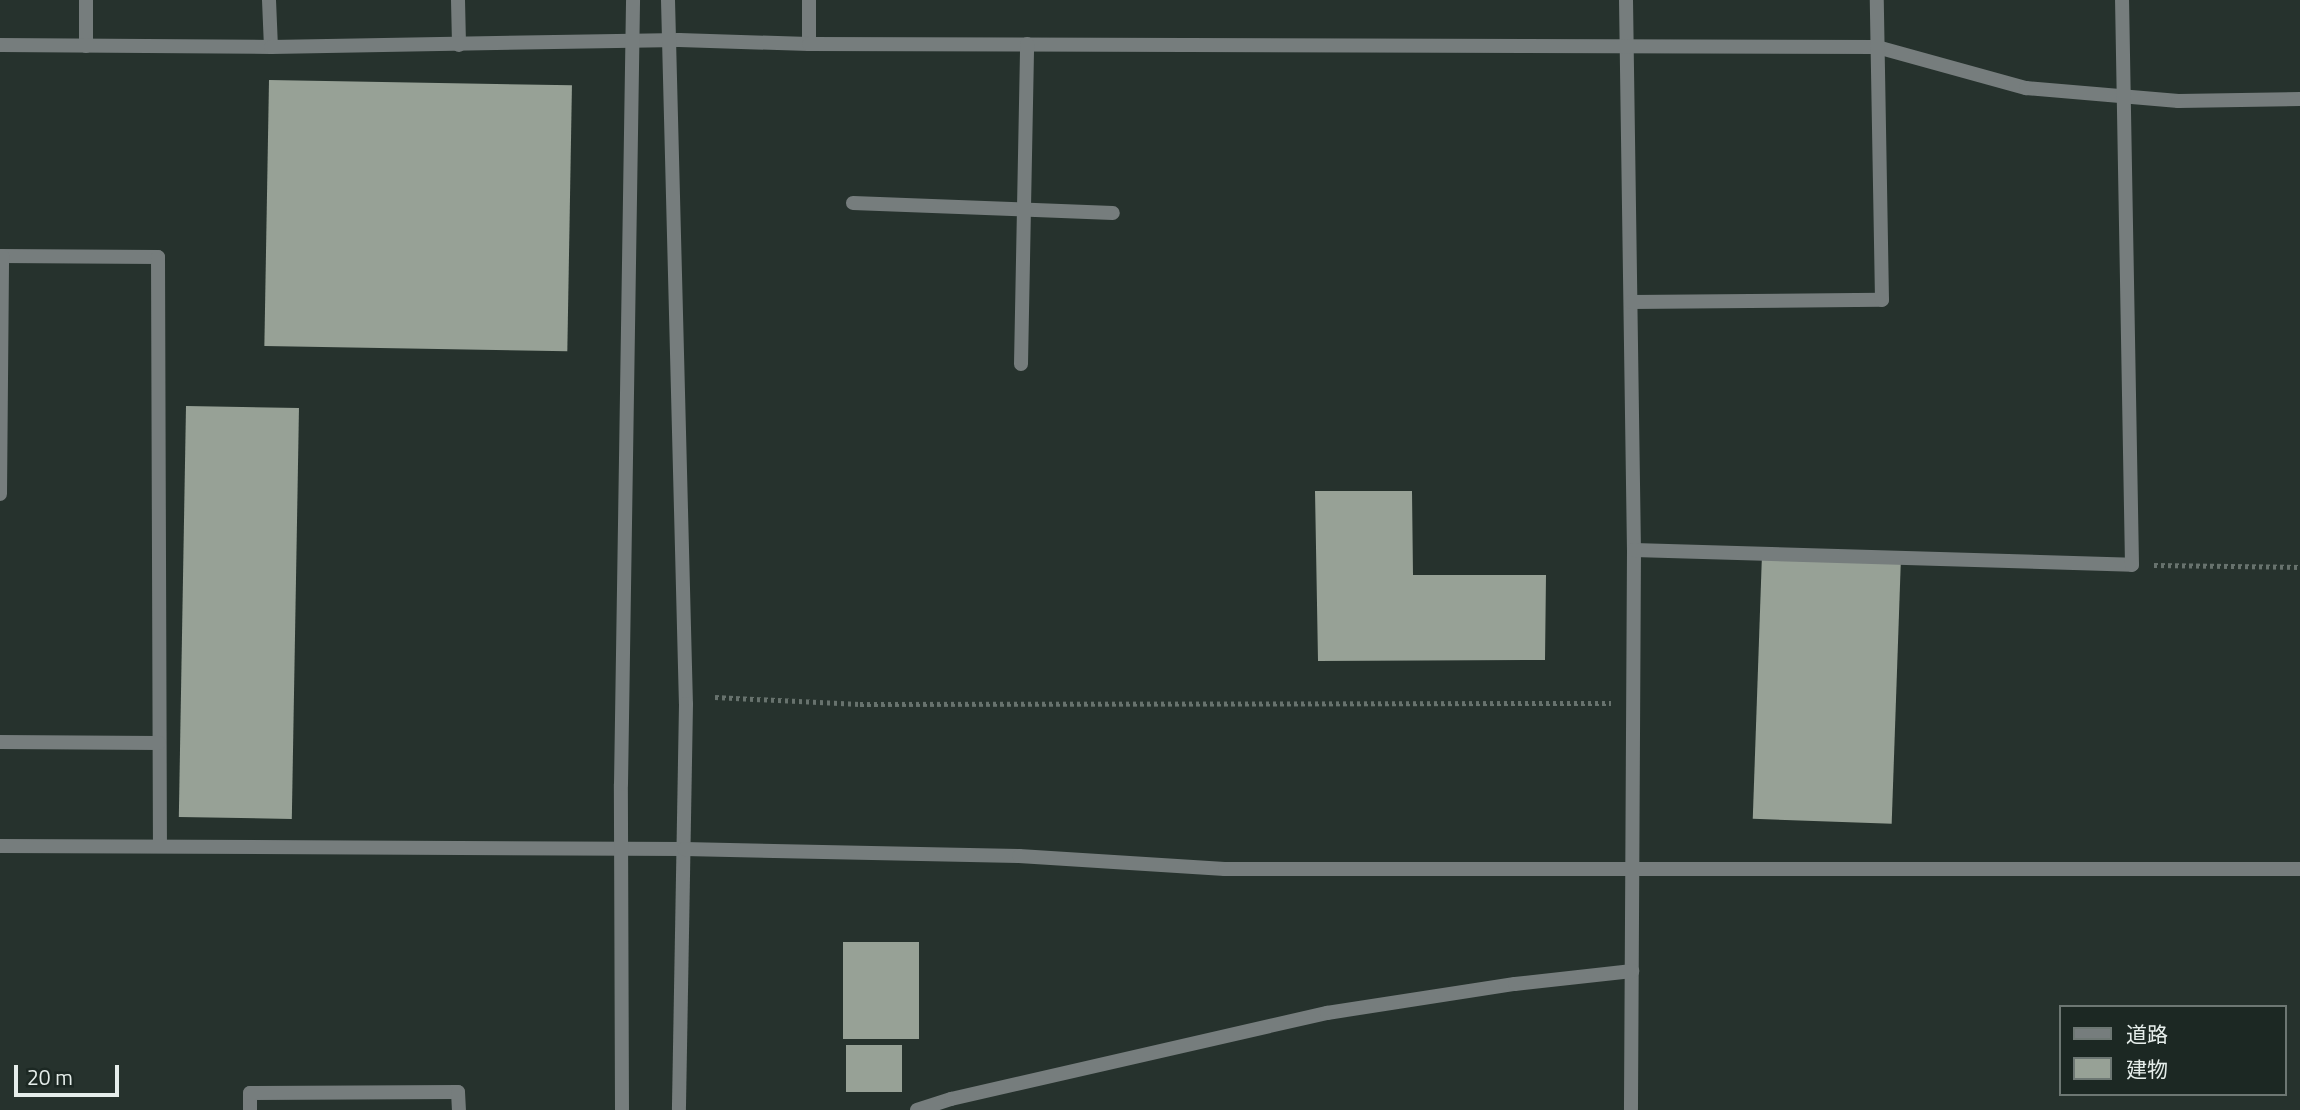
<!DOCTYPE html>
<html>
<head>
<meta charset="utf-8">
<style>
	body { margin:0 }
	#map { position:relative; width:2300px; height:1110px; overflow:hidden; background:#26322d; font-family:"Titillium Web","Noto Sans JP",sans-serif }
	div>[style] { position:absolute }
	[style*='--x'] { left:calc(var(--x)*1px); top:calc(var(--y)*1px); width:calc(var(--w)*1px); rotate:calc(var(--a)*1deg) }
	.building>* { inset:0; background:#97a196; transform-origin:0 0 }
	.path>* { height:4.5px; margin-top:-2.25px; transform-origin:0; background:repeating-linear-gradient(90deg,#67726d 0 3.5px,transparent 0 7px) }
	.minor>* { height:14px; margin:-7px; padding:0 7px; transform-origin:7px; border-radius:7px; background:#767d7d }
	.tertiary>* { height:14px; margin:-7px; padding:0 7px; transform-origin:7px; border-radius:7px; background:#767d7d }
	span { translate:-50% -50%; white-space:nowrap; text-align:center; line-height:1.15; -webkit-text-stroke:7px #1c2823; paint-order:stroke }
	.legend { position:absolute; left:2059px; top:1005px; width:228px; height:91px; box-sizing:border-box; background:#1c2823; border:2px solid #6d7773; margin:0; padding:9px 12px; list-style:none; font-size:21px; color:#e6eeeb }
	.legend li { display:flex; align-items:center; gap:14px; height:35px }
	.legend b { width:35px; border:2px solid #6d7773 }
	.scale { position:absolute; left:14px; top:1065px; width:105px; height:32px; box-sizing:border-box; border:4px solid #e6eeeb; border-top:0; padding-left:9px; font-size:21px; line-height:24px; white-space:nowrap; color:#e6eeeb; -webkit-text-stroke:5px #1c2823; paint-order:stroke }
</style>
</head>
<body>
<div id="map">
	<div class="building">
		<div style="left:269px;top:80px;width:303px;height:266px;rotate:1deg"></div>
		<div style="left:186px;top:406px;width:113px;height:411px;rotate:1deg"></div>
		<div style="clip-path:polygon(1315px 491px,1412px 491px,1413px 575px,1546px 575px,1545px 660px,1318px 661px)"></div>
		<div style="left:1762px;top:554px;width:139px;height:265px;rotate:2deg"></div>
		<div style="left:843px;top:942px;width:76px;height:97px"></div>
		<div style="left:846px;top:1045px;width:56px;height:47px"></div>
	</div>
	<div class="path">
		<div style="--x:2154;--y:565;--w:146;--a:0.8"></div>
		<div style="--x:715;--y:697;--w:145;--a:2.8"></div>
		<div style="--x:860;--y:704;--w:751;--a:-0.08"></div>
	</div>
	<div class="minor">
		<div style="--x:86;--y:0;--w:46;--a:90"></div>
		<div style="--x:269;--y:0;--w:47;--a:87.6"></div>
		<div style="--x:458;--y:0;--w:45;--a:88.7"></div>
		<div style="--x:1626;--y:0;--w:550;--a:89.17"></div>
		<div style="--x:1634;--y:550;--w:560;--a:90.31"></div>
		<div style="--x:809;--y:44;--w:44;--a:-90"></div>
		<div style="--x:0;--y:45;--w:271;--a:0.4"></div>
		<div style="--x:271;--y:47;--w:408;--a:-1"></div>
		<div style="--x:679;--y:40;--w:130;--a:1.8"></div>
		<div style="--x:809;--y:44;--w:1068;--a:0.16"></div>
		<div style="--x:1877;--y:47;--w:155;--a:15.4"></div>
		<div style="--x:2026;--y:88;--w:153;--a:4.9"></div>
		<div style="--x:2178;--y:101;--w:122;--a:-0.9"></div>
		<div style="--x:853;--y:203;--w:260;--a:2.2"></div>
		<div style="--x:0;--y:256;--w:158;--a:0.4"></div>
		<div style="--x:158;--y:257;--w:589;--a:89.81"></div>
		<div style="--x:1631;--y:302;--w:251;--a:-0.5"></div>
		<div style="--x:1882;--y:300;--w:300;--a:-91"></div>
		<div style="--x:1021;--y:364;--w:320;--a:-88.9"></div>
		<div style="--x:0;--y:494;--w:238;--a:-89.5"></div>
		<div style="--x:1634;--y:550;--w:498;--a:1.7"></div>
		<div style="--x:2132;--y:565;--w:565;--a:-91.01"></div>
		<div style="--x:0;--y:742;--w:159;--a:0.4"></div>
		<div style="--x:250;--y:1110;--w:17;--a:-90"></div>
		<div style="--x:250;--y:1093;--w:208;--a:-0.3"></div>
		<div style="--x:458;--y:1092;--w:18;--a:87"></div>
		<div style="--x:917;--y:1110;--w:36;--a:-18"></div>
		<div style="--x:951;--y:1099;--w:386;--a:-12.9"></div>
		<div style="--x:1327;--y:1013;--w:190;--a:-8.8"></div>
		<div style="--x:1515;--y:984;--w:118;--a:-6.3"></div>
	</div>
	<div class="tertiary">
		<div style="--x:668;--y:0;--w:704;--a:88.54"></div>
		<div style="--x:686;--y:704;--w:406;--a:91"></div>
		<div style="--x:0;--y:846;--w:684;--a:0.25"></div>
		<div style="--x:684;--y:849;--w:335;--a:1.2"></div>
		<div style="--x:1019;--y:856;--w:206;--a:3.6"></div>
		<div style="--x:1225;--y:869;--w:1075;--a:0"></div>
		<div style="--x:622;--y:1110;--w:326;--a:-90.2"></div>
		<div style="--x:621;--y:784;--w:784;--a:-89.12"></div>
	</div>
	<ul class="legend">
	<li><b style="height:9px;background:#767d7d"></b>道路</li>
	<li><b style="height:19px;background:#97a196"></b>建物</li>
	</ul>
	<div class="scale">20 m</div>
</div>
</body>
</html>
